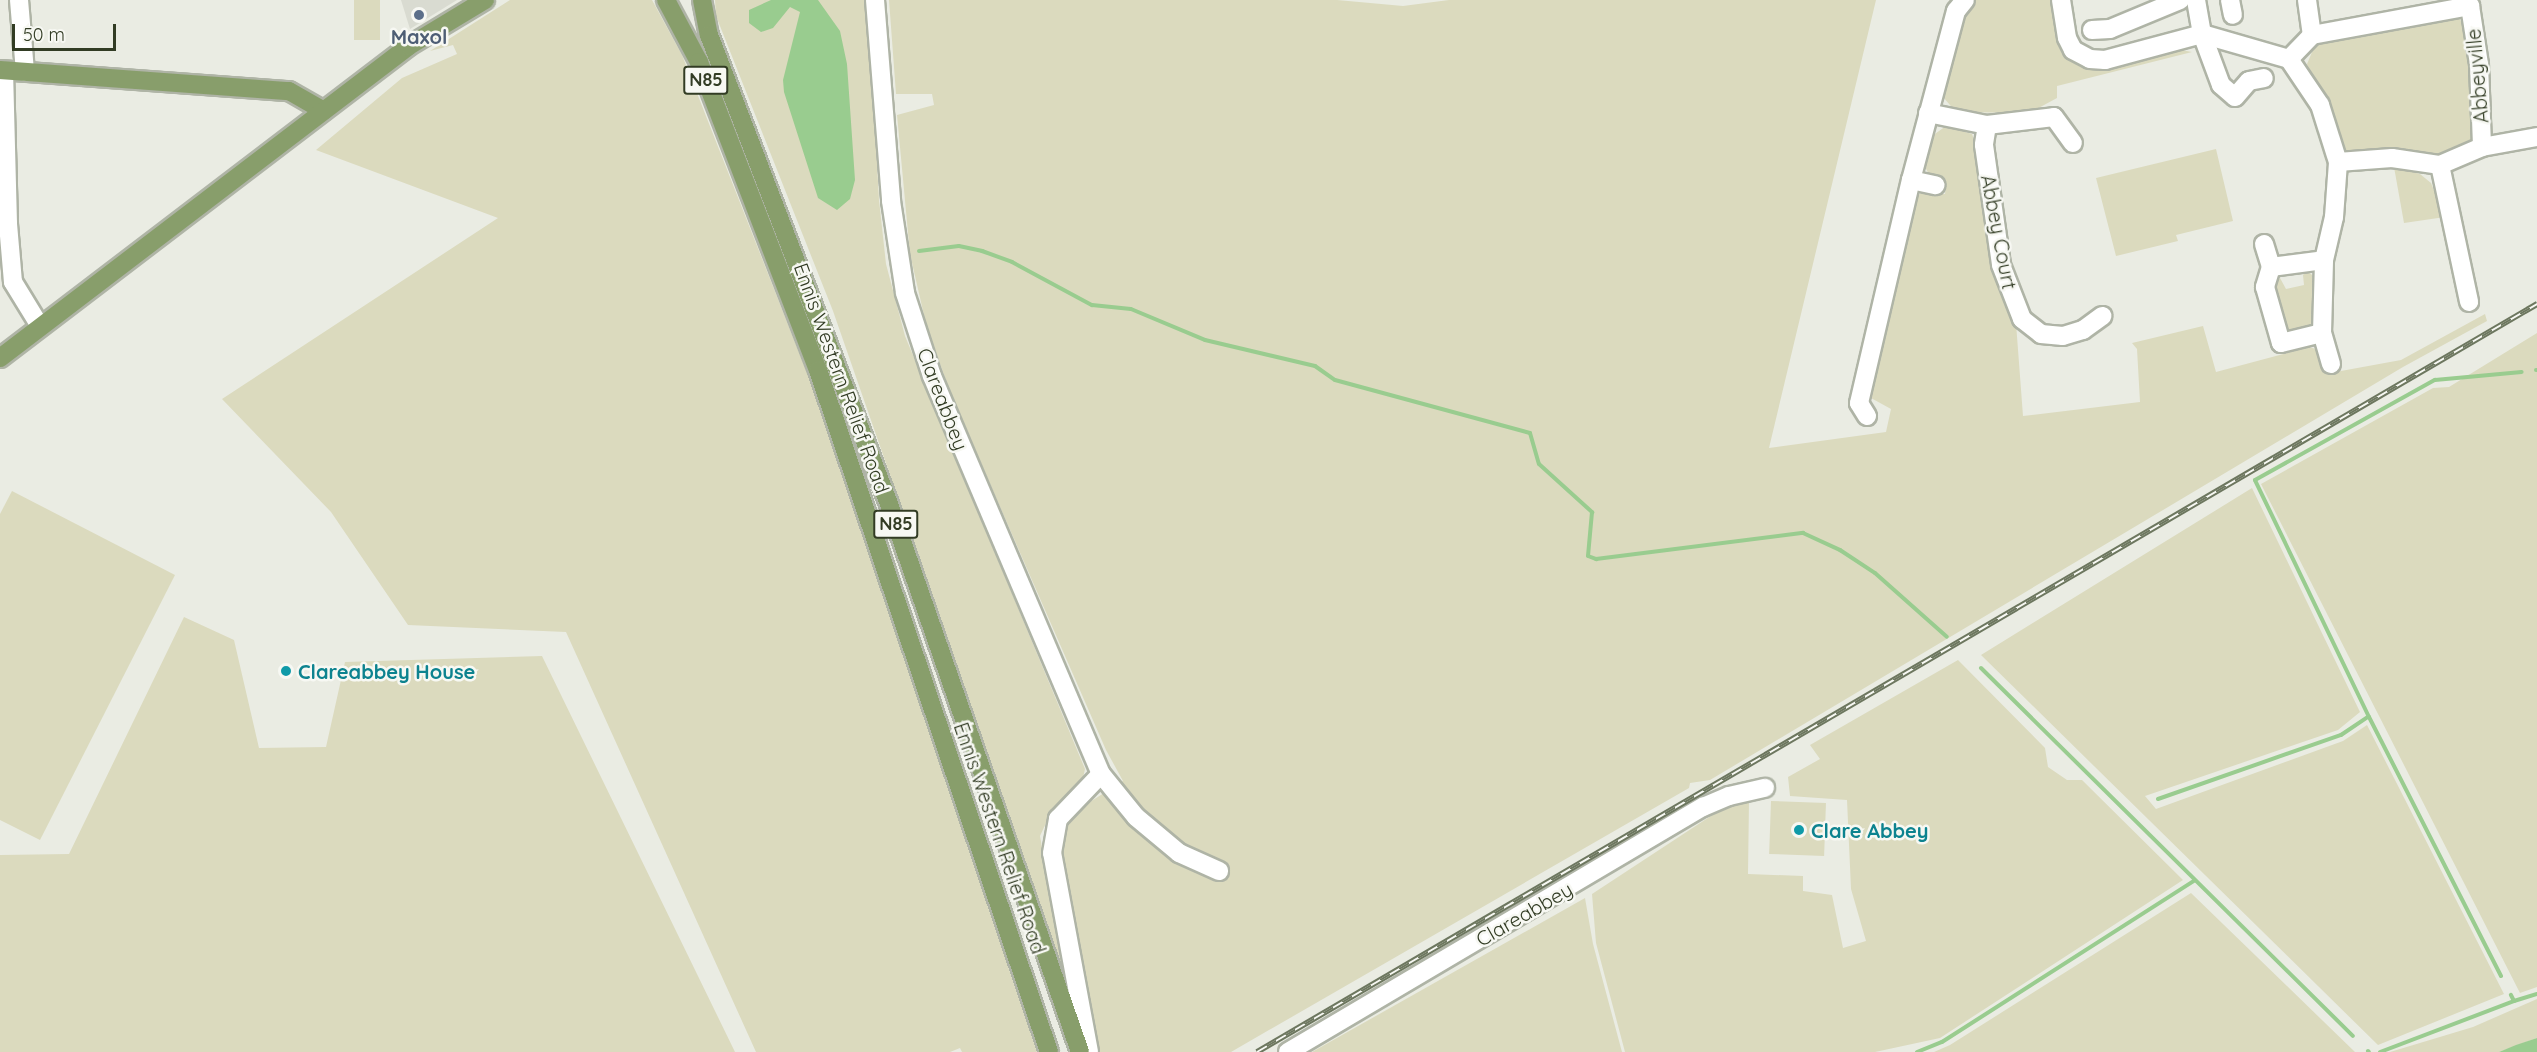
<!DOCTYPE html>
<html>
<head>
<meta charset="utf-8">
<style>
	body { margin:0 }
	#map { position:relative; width:2537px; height:1052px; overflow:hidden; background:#eaece3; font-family:Quicksand,sans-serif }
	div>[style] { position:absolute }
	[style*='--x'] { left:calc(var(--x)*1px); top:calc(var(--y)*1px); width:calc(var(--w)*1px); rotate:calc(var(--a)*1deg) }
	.built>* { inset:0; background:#d9dbd1 }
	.green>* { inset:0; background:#dbdabe; transform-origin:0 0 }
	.water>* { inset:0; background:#99cc8f }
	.stream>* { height:4px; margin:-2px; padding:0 2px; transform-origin:2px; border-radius:2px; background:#99cc8f }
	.roads { filter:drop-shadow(2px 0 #afb4a6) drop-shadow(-2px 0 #afb4a6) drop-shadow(0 2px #afb4a6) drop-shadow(0 -2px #afb4a6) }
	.minor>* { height:18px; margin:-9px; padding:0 9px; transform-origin:9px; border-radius:9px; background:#fff }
	.major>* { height:18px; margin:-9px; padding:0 9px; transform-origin:9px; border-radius:9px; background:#889e6b }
	.rail>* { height:6px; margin-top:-3px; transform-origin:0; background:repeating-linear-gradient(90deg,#f7f8f3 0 11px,#6d775f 0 22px); box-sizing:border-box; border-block:2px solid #6d775f }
	.dots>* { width:16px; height:16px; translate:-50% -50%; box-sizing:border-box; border:3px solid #f7f8f3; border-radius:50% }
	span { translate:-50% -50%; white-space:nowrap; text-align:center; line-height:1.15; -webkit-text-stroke:5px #f7f8f3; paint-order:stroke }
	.shield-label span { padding:2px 4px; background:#f7f8f3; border:2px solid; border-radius:4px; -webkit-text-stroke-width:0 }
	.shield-label { font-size:18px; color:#323c24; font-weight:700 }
	.service-label { font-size:20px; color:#4e5e75; font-weight:700 }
	.street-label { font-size:20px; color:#323c24 }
	.culture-label { font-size:20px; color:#0d838f; font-weight:700 }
	.left { translate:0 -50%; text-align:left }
	.scale { position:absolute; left:12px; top:24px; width:104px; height:27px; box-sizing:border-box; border:3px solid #323c24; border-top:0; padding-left:8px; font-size:18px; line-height:21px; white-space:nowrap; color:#323c24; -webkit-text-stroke:4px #f7f8f3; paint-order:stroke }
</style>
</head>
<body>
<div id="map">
	<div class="built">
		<div style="clip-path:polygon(401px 0,457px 0,410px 29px)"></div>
	</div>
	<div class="green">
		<div style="left:354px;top:0;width:26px;height:40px"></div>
		<div style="clip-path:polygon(510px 0,652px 0,682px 55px,809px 378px,1037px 1052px,962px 1052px,960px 1048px,950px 1052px,756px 1052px,566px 632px,408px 625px,331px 512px,222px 399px,498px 218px,316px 150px,402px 78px,457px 54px,453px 45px,430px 51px)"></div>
		<div style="clip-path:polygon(715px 0,868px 0,879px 200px,886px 264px,905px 336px,1085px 769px,1083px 778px,1053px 808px,1040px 836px,1064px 975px,833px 311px,716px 16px)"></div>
		<div style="clip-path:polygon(889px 0,1337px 0,1403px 6px,1449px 0,1876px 0,1769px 448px,1886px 432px,1891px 409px,1871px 398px,1870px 387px,1913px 198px,1924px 192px,1945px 194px,1946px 182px,1931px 178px,1925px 167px,1932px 136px,1946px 126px,1972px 134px,1978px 150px,1995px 271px,2005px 305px,2016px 323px,2023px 416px,2140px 402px,2137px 349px,2132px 343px,2203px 326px,2216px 372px,2309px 347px,2319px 350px,2330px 373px,2401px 360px,2485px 314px,2487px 321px,2403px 367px,1710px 780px,1690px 783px,1689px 788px,1231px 1052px,1097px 1052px,1058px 850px,1062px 825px,1074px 812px,1123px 781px,1106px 750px,950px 392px,926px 324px,910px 254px,897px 115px,934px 105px,932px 94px,896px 94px)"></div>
		<div style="clip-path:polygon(1975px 0,2051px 0,2058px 42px,2065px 53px,2102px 69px,2181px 50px,2192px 52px,2057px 86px,2057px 98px,2029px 113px,1956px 112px,1943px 97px,1942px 86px,1964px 11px)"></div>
		<div style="clip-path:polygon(2458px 16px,2469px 36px,2472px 139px,2464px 147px,2436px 155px,2407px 150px,2343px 151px,2307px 64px,2315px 45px,2322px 40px)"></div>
		<div style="clip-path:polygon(2216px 149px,2233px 221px,2176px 235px,2178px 241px,2116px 256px,2096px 178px)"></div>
		<div style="clip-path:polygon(2394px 167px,2420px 174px,2431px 183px,2445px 217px,2404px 223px)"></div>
		<div style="clip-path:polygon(2307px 271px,2316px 278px,2315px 324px,2294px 333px,2286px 331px,2272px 289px,2280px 278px,2286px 289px,2304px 285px,2303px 275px)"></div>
		<div style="clip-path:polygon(2537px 333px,2537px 987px,2520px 993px,2261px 484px,2433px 388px,2449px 387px)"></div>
		<div style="clip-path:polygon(2252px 488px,2360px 712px,2338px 730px,2145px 796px,2156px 809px,2343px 741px,2367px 725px,2504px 994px,2378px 1045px,1981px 655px)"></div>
		<div style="clip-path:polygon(12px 491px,175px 575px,40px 840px,0 820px,0 514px)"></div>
		<div style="clip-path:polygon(184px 617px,234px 640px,259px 748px,326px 747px,345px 662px,542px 656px,735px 1052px,0 1052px,0 855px,69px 854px)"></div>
		<div style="clip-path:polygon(1958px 660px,2045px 748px,2048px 767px,2067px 780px,2082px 780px,2183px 880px,1940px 1038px,1875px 1052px,1625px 1052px,1596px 943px,1592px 894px,1726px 806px,1749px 801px,1748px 874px,1803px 876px,1803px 891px,1832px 895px,1843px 948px,1866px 941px,1851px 889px,1847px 800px,1790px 796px,1788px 777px,1820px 759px,1810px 745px)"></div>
		<div style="left:1771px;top:801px;width:55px;height:53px;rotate:2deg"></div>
		<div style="clip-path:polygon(2191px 893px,2355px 1052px,1934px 1052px,1950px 1045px)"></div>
		<div style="clip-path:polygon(1585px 898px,1593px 944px,1622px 1052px,1312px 1052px)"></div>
		<div style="clip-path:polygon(2537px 999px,2537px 1038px,2499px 1052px,2390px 1052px,2473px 1027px)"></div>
	</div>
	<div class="water">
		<div style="clip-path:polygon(771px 0,818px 0,840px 31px,847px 64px,855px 180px,850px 199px,837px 210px,818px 198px,784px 92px,783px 80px,800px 12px,790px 7px,773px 28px,761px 32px,749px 23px,749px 10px)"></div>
		<div style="clip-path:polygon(2537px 1038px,2537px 1052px,2499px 1052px,2516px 1045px)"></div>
	</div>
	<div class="stream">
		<div style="--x:919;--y:251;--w:40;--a:-7.1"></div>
		<div style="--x:959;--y:246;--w:24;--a:12"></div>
		<div style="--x:982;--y:251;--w:32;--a:20"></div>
		<div style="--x:1012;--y:262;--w:91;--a:28.3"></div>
		<div style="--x:1092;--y:305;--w:39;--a:6"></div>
		<div style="--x:1131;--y:309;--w:80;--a:22.7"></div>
		<div style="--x:1205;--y:340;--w:113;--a:13.3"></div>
		<div style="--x:1315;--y:366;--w:24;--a:35"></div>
		<div style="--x:1335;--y:380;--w:202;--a:15.2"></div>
		<div style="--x:1530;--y:433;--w:32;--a:74"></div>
		<div style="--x:1539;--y:464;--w:72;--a:42.2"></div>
		<div style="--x:1592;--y:512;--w:44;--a:95.2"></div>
		<div style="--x:1588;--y:556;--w:9;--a:21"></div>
		<div style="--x:1596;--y:559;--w:209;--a:-7.2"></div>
		<div style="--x:1803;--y:533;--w:41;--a:24.7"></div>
		<div style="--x:1840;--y:550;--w:42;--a:33.3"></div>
		<div style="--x:1875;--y:573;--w:96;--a:41.6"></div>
		<div style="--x:2536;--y:370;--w:1;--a:0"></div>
		<div style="--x:1981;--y:668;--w:523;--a:44.69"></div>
		<div style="--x:2158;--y:799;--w:194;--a:-19.3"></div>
		<div style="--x:2341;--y:735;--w:32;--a:-34"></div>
		<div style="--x:2501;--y:976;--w:291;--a:-117"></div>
		<div style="--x:2369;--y:717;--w:263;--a:-115.7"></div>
		<div style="--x:2255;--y:480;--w:206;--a:-29.1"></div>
		<div style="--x:2435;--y:380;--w:87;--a:-5.3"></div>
		<div style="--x:2514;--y:1001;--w:24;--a:-17"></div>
		<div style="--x:2368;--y:1051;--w:1;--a:45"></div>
		<div style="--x:1917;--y:1052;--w:27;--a:-22"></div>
		<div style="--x:1942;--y:1042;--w:299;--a:-32.6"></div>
		<div style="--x:2380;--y:1052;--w:143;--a:-20.8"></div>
		<div style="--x:2514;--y:1001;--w:7;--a:-117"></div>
	</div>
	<div class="roads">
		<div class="minor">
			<div style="--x:19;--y:0;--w:72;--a:85.2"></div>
			<div style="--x:875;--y:0;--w:202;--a:85.4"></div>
			<div style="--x:891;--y:201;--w:93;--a:81.3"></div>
			<div style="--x:905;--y:293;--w:87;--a:72"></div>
			<div style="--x:932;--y:376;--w:432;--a:67"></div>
			<div style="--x:1101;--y:774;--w:55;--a:50.9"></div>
			<div style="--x:1136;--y:817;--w:56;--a:39.9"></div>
			<div style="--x:1179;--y:853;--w:44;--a:24.2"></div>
			<div style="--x:2061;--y:0;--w:38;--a:81"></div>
			<div style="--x:2067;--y:38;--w:13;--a:63"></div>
			<div style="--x:2073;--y:50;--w:19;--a:28"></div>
			<div style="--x:2090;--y:59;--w:15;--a:4"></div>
			<div style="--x:2105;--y:60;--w:100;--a:-15"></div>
			<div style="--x:2196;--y:0;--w:35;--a:80"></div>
			<div style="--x:2202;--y:34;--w:54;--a:69.6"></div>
			<div style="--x:2221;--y:85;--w:18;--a:41"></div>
			<div style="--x:2235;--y:97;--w:21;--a:-49"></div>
			<div style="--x:2249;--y:81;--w:15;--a:-11"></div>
			<div style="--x:2230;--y:0;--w:15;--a:79"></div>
			<div style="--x:2307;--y:0;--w:35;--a:82"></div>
			<div style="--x:2312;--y:35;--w:161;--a:-10.4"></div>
			<div style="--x:2470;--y:6;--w:59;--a:81.2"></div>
			<div style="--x:2479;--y:64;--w:83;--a:87.9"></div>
			<div style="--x:2092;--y:30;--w:18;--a:-3"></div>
			<div style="--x:2110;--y:29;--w:76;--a:-22.5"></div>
			<div style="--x:2202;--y:34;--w:91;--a:16"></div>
			<div style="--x:2289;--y:59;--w:33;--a:-46"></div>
			<div style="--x:2289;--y:59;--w:55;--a:56"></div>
			<div style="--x:2320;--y:105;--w:60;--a:72.5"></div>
			<div style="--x:4;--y:71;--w:153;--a:88.5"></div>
			<div style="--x:8;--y:224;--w:58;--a:85.1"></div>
			<div style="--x:13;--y:282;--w:52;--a:58.5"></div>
			<div style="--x:1928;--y:113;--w:60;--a:11.5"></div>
			<div style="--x:1987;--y:125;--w:67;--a:-6.8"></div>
			<div style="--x:2054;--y:117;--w:32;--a:54"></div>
			<div style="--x:1987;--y:125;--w:20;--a:99"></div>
			<div style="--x:1984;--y:145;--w:121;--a:81.9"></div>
			<div style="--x:2001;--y:265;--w:58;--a:68.7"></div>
			<div style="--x:2022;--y:319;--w:24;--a:38"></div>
			<div style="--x:2041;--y:334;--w:22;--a:5"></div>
			<div style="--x:2063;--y:336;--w:21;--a:-17"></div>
			<div style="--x:2083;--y:330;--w:24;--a:-36"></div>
			<div style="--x:2440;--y:165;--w:140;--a:78"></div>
			<div style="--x:1911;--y:180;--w:25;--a:12"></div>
			<div style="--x:2264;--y:244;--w:24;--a:73"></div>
			<div style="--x:2271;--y:267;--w:53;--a:-7.5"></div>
			<div style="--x:2271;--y:267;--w:21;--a:107"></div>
			<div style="--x:2265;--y:287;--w:58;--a:74.1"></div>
			<div style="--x:2281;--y:343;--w:42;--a:-13.7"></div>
			<div style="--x:2331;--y:364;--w:32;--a:-106"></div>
			<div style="--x:2322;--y:333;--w:73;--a:-88.4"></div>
			<div style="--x:2324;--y:260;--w:44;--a:-76.9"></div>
			<div style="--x:2334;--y:217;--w:55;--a:-85.8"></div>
			<div style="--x:2338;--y:162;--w:54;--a:-4.2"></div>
			<div style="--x:2392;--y:158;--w:49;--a:8.3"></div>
			<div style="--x:2440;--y:165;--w:46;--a:-23.2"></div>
			<div style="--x:2482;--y:147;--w:56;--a:-10.3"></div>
			<div style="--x:1867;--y:416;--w:15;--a:-122"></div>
			<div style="--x:1859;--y:403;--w:229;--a:-76.9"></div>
			<div style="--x:1911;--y:180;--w:175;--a:-75.1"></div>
			<div style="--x:1956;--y:11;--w:14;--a:-51"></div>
			<div style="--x:1089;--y:1052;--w:202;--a:-100.5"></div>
			<div style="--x:1052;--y:853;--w:35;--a:-80"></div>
			<div style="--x:1058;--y:819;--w:62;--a:-46.3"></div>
			<div style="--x:1288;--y:1052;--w:482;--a:-30.6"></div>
			<div style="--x:1703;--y:807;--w:28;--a:-23"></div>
			<div style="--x:1729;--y:796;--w:37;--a:-13"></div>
		</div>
		<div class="major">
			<div style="--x:666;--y:0;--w:70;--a:62"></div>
			<div style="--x:699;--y:62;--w:330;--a:68.9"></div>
			<div style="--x:818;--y:370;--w:720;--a:71.29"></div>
			<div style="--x:702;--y:0;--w:36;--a:79"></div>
			<div style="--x:709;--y:35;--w:502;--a:69"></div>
			<div style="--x:889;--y:504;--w:580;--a:70.78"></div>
			<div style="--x:0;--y:70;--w:290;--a:4.2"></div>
			<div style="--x:289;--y:91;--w:40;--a:29.7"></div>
			<div style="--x:0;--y:358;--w:514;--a:-37.34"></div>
			<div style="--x:409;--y:46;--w:89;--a:-31.2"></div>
		</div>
	</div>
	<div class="rail">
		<div style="--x:1257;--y:1052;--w:1483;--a:-30.3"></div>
	</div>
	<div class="dots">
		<div style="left:419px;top:15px;background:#5c6f8a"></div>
		<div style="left:286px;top:671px;background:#0f9aa8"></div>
		<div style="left:1799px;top:830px;background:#0f9aa8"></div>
	</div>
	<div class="shield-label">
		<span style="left:706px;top:80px">N85</span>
		<span style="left:896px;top:524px">N85</span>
	</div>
	<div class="service-label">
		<span style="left:419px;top:36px">Maxol</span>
	</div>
	<div class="street-label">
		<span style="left:2477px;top:76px;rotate:-95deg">Abbeyville</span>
		<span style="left:1999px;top:232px;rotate:79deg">Abbey Court</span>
		<span style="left:842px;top:378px;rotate:70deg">Ennis Western Relief Road</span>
		<span style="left:943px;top:399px;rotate:69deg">Clareabbey</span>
		<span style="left:1000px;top:838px;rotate:71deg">Ennis Western Relief Road</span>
		<span style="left:1524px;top:914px;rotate:-30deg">Clareabbey</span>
	</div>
	<div class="culture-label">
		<span class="left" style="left:298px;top:671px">Clareabbey House</span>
		<span class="left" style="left:1811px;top:830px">Clare Abbey</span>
	</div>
	<div class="scale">50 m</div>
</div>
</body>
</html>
